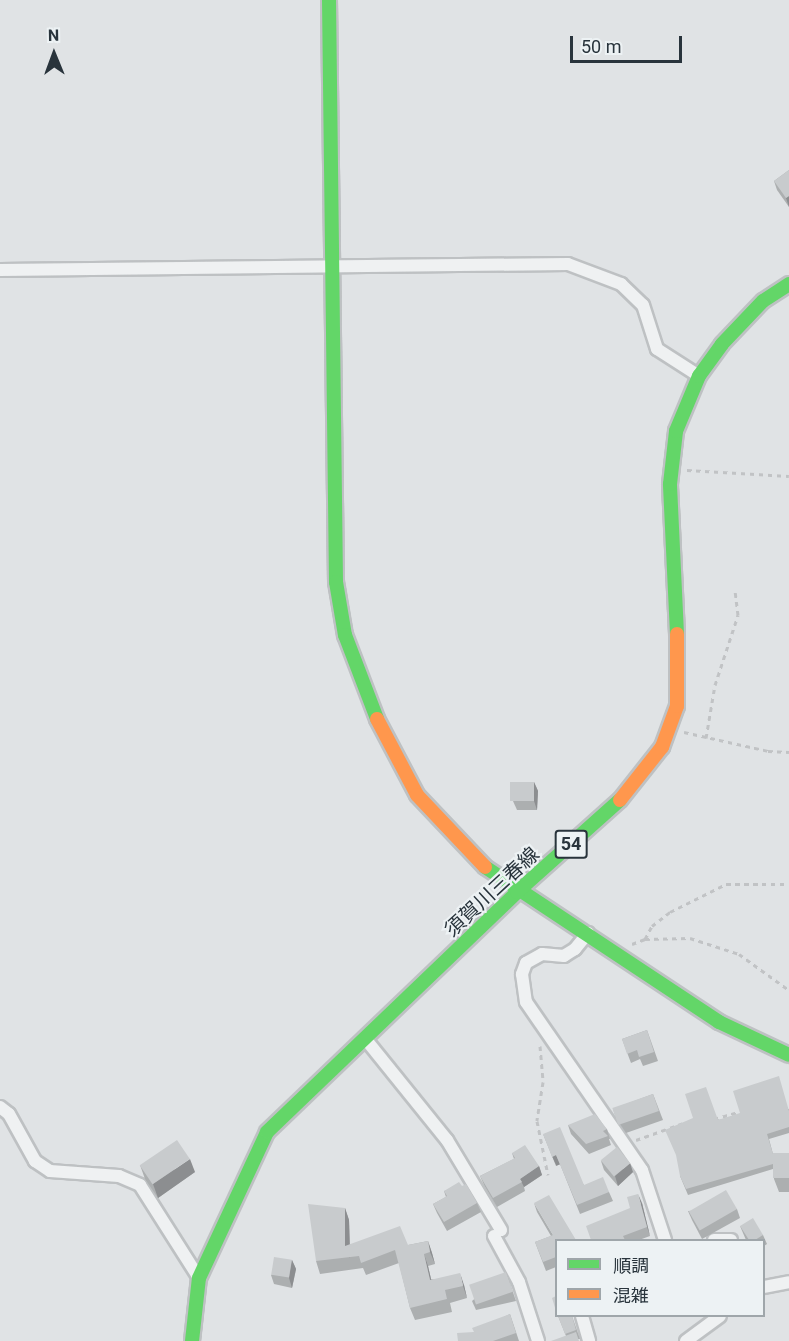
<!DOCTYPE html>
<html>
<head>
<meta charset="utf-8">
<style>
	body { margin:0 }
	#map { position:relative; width:789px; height:1341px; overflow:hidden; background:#e0e3e5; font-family:Roboto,"Noto Sans JP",sans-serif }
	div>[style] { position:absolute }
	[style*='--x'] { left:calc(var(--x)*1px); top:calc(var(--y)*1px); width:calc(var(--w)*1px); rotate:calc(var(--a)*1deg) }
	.path>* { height:3px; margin-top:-1.5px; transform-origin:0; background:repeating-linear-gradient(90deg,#c1c3c5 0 4.5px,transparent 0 9px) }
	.roads { filter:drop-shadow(2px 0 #bec1c3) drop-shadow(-2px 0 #bec1c3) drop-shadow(0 2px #bec1c3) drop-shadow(0 -2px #bec1c3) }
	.street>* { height:12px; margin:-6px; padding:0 6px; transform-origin:6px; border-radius:6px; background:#eff1f2 }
	.fast>* { height:14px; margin:-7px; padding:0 7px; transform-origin:7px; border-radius:7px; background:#63d668 }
	.slow>* { height:14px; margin:-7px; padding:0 7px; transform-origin:7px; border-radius:7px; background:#ff974d }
	.wall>* { inset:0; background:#acafb0 }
	.shaded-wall>* { inset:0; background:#8c8e90; transform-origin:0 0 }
	.building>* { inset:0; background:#c8cbcd; transform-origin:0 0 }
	span { translate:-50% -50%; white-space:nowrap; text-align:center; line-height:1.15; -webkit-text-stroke:4.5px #edf2f4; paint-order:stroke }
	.shield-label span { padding:2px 4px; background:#edf2f4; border:2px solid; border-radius:4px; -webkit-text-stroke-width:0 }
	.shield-label { font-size:18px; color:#29343c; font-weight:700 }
	.street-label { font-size:20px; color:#29343c }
	.legend { position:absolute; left:555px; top:1239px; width:210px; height:78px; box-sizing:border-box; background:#edf2f4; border:2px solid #9fa6aa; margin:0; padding:8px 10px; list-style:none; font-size:18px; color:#29343c }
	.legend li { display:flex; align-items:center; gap:12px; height:30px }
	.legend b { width:30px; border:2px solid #9fa6aa }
	.north { position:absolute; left:24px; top:24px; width:60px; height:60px; -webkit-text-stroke:4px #edf2f4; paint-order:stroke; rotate:359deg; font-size:16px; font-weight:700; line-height:24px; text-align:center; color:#29343c }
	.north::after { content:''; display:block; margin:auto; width:21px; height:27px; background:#29343c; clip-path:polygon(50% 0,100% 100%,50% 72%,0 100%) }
	.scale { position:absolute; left:570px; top:36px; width:112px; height:27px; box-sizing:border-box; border:3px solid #29343c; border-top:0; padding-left:8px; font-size:18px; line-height:21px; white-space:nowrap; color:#29343c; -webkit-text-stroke:4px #edf2f4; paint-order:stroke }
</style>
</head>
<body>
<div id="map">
	<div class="path">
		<div style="--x:687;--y:470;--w:102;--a:3.4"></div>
		<div style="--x:684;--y:732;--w:86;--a:12.7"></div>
		<div style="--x:768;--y:751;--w:21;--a:3"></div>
		<div style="--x:706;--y:738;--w:54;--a:-80.4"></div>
		<div style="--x:715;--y:685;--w:74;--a:-71.8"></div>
		<div style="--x:738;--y:615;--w:24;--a:-97"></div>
		<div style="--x:645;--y:939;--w:15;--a:-62"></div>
		<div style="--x:652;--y:926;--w:23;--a:-38"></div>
		<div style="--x:670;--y:912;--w:63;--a:-26.6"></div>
		<div style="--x:726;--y:884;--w:63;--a:0"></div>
		<div style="--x:632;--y:944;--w:14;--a:-21"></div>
		<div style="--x:645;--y:939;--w:45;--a:-1.3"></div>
		<div style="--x:690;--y:938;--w:52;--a:18.1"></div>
		<div style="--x:739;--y:954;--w:62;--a:35.8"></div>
		<div style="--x:540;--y:1046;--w:36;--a:85"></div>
		<div style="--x:543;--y:1082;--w:39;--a:99"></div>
		<div style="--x:537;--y:1121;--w:55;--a:78.5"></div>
		<div style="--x:714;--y:1119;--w:29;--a:-16"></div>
		<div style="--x:636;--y:1140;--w:53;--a:-19.8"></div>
	</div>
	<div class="roads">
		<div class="street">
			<div style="--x:0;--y:270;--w:568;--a:-0.61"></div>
			<div style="--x:568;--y:264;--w:57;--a:20.7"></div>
			<div style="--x:621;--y:284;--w:30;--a:44"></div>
			<div style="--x:643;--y:305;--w:46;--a:72.3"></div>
			<div style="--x:657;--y:349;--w:50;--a:32.7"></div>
			<div style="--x:588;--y:933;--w:21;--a:129"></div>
			<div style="--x:575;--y:949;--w:13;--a:148"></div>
			<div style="--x:564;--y:956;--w:22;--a:-175"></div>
			<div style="--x:542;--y:954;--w:18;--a:151"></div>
			<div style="--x:526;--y:963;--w:12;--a:110"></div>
			<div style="--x:522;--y:974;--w:28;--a:82"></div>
			<div style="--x:526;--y:1002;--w:204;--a:55.4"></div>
			<div style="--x:642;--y:1170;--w:74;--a:71.8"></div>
			<div style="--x:367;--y:1041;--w:127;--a:51.1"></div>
			<div style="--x:447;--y:1140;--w:105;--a:59"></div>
			<div style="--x:0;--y:1107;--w:11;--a:38"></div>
			<div style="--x:9;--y:1114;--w:54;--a:61"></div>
			<div style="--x:35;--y:1161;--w:18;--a:34"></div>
			<div style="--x:50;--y:1171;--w:69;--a:4.1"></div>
			<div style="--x:119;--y:1176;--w:23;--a:23"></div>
			<div style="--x:140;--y:1185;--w:110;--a:57.6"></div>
			<div style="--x:494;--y:1236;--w:52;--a:61.5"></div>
			<div style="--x:519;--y:1282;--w:62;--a:72.1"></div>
			<div style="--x:714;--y:1240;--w:17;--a:0"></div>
			<div style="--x:764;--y:1287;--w:25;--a:-11"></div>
			<div style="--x:582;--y:1316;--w:26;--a:74"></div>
			<div style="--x:686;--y:1341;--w:42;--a:-36.3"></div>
		</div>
		<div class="fast">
			<div style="--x:329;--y:0;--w:582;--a:89.31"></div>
			<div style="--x:336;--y:582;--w:54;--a:80.4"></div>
			<div style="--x:345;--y:635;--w:90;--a:69.1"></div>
			<div style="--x:677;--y:634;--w:150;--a:-92.7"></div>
			<div style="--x:670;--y:484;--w:53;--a:-83.5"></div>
			<div style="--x:676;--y:431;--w:60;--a:-67.3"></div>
			<div style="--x:699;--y:376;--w:39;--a:-54"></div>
			<div style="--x:722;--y:344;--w:59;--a:-46.4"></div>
			<div style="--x:763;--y:301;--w:31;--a:-33"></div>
			<div style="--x:485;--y:867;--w:281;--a:33.5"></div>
			<div style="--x:719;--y:1022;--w:77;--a:25.2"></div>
			<div style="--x:192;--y:1341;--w:63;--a:-83.7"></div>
			<div style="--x:199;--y:1278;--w:161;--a:-65"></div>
			<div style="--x:267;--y:1132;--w:347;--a:-43.8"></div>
			<div style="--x:517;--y:892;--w:138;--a:-41.8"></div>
		</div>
		<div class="slow">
			<div style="--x:377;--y:719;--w:86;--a:62.2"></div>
			<div style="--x:417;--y:795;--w:99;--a:46.6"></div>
			<div style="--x:620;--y:800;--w:68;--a:-51.6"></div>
			<div style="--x:662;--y:747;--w:44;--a:-69.9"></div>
			<div style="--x:677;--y:706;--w:72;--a:-90"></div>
		</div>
	</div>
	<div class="wall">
		<div style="clip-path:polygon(789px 170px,789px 207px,777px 190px,774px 181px)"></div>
		<div style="clip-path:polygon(534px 782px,538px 791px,537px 810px,517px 810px,513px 801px)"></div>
		<div style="clip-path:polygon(647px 1030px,658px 1061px,643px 1066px,640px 1059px,631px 1063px,622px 1039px)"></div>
		<div style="clip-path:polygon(653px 1094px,663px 1120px,626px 1133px,616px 1118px,613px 1109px)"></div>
		<div style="clip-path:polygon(789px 1109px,789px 1133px,769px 1139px,773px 1154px,789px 1153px,789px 1192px,779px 1192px,774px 1179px,773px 1169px,688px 1195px,680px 1176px,718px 1120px)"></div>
		<div style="clip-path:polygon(568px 1125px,607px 1129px,610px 1139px,609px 1139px,611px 1145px,589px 1154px,571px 1134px)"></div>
		<div style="clip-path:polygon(543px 1134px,584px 1185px,609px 1192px,613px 1201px,580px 1214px,560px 1164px,556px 1166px)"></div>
		<div style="clip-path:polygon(512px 1153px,539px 1166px,542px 1175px,524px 1187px,525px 1191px,497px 1207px,484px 1185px,480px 1176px,514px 1159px)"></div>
		<div style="clip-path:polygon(601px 1161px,633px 1172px,618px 1186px,604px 1170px)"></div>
		<div style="clip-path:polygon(140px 1165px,195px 1172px,158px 1198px,145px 1179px)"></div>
		<div style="clip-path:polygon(462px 1186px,477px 1203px,481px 1212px,447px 1231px,437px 1213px,433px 1204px,446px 1197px,444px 1191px)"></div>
		<div style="clip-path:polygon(534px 1203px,556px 1240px,556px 1267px,546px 1271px,535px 1242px,551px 1236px,537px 1212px)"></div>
		<div style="clip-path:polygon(642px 1203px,650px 1236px,639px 1240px,591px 1240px)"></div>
		<div style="clip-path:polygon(345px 1208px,349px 1220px,350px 1244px,408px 1245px,428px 1241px,432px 1253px,435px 1264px,428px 1266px,431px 1279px,464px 1285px,467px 1298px,450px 1303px,452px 1312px,415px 1320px,410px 1308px,399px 1263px,366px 1275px,363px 1268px,320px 1274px,316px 1261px)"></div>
		<div style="clip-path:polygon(737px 1209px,740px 1218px,702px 1239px,692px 1220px,688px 1211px)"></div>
		<div style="clip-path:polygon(740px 1226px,763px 1235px,767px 1244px,764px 1246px,764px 1240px,746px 1240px)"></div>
		<div style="clip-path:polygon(292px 1260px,296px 1269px,292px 1288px,274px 1284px,271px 1275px)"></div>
		<div style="clip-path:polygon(506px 1272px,516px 1301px,476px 1310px,472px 1301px)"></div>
		<div style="clip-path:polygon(510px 1314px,519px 1341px,458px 1341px,474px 1332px)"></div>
		<div style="clip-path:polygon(558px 1316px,572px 1316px,580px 1339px,578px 1339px,566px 1336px)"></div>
	</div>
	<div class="shaded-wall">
		<div style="clip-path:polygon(789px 196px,789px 207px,786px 198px)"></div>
		<div style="clip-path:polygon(534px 782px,538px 791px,537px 810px,534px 801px)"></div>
		<div style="left:556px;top:1155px;width:10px;height:4px;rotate:66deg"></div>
		<div style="clip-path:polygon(190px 1159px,195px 1172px,158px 1198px,153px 1184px)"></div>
		<div style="clip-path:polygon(630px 1163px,633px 1172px,618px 1186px,615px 1176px)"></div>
		<div style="clip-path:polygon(539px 1166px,542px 1175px,524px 1187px,520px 1179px)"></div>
		<div style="clip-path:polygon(638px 1194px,642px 1203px,650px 1236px,647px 1227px)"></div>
		<div style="clip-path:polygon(345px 1208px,349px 1220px,350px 1258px,345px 1246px)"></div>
		<div style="clip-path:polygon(428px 1241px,432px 1253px,435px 1264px,430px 1252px)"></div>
		<div style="clip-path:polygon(424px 1254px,428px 1266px,434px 1292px,430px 1280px)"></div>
		<div style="clip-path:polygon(292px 1260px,296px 1269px,292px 1288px,289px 1278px)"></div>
		<div style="clip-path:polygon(460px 1273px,464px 1285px,467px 1298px,463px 1286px)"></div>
	</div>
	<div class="building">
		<div style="clip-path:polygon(789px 170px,789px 196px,786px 198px,774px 181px)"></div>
		<div style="left:510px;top:782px;width:24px;height:19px"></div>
		<div style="clip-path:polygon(647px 1030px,654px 1052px,639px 1057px,637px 1050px,627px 1054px,622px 1039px)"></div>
		<div style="clip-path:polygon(779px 1076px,789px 1111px,789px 1127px,767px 1134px,773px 1154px,773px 1164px,686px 1189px,680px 1176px,676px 1155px,665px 1130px,693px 1118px,685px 1094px,706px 1087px,718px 1120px,740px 1113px,733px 1091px)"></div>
		<div style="left:653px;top:1094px;width:18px;height:43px;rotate:71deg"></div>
		<div style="clip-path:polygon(595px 1114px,607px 1129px,603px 1131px,608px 1136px,586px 1144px,568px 1125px)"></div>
		<div style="clip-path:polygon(560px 1127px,584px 1185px,603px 1177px,609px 1192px,577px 1205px,556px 1155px,552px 1157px,543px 1134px)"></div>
		<div style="left:177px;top:1140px;width:23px;height:45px;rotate:56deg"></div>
		<div style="clip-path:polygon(525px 1145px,539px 1166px,520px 1179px,522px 1182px,493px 1198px,480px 1176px,515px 1158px,512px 1153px)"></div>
		<div style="left:617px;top:1147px;width:21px;height:21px;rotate:51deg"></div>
		<div style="left:789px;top:1153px;width:25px;height:16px;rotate:90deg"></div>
		<div style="clip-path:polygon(459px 1182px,462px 1186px,466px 1184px,477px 1203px,444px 1222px,433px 1204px,447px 1196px,444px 1191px)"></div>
		<div style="left:726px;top:1190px;width:22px;height:43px;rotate:60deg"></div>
		<div style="clip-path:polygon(638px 1194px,647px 1227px,623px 1236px,625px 1240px,591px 1240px,586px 1226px,630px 1208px,627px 1197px)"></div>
		<div style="clip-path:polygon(549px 1195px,576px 1240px,556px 1240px,556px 1257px,543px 1262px,535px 1242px,553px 1235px,534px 1203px)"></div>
		<div style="clip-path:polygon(308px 1204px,345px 1208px,345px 1246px,400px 1226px,408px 1245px,428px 1241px,430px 1252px,424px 1254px,430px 1280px,460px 1273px,463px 1286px,445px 1290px,447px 1299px,410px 1308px,395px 1250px,361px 1263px,359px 1256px,316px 1261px)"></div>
		<div style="clip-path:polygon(753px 1218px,763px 1235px,755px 1240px,749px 1240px,740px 1226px)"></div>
		<div style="left:274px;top:1257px;width:18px;height:18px;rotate:9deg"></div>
		<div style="left:506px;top:1272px;width:21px;height:39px;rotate:71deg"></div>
		<div style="clip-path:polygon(556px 1296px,556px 1311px,552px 1298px)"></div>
		<div style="clip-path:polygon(510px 1314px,516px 1333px,493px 1341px,458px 1341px,457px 1333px,474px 1332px,472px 1328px)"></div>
		<div style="clip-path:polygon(558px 1316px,572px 1316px,576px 1330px,565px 1334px)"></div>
		<div style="clip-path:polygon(576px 1332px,579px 1341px,551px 1341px)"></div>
	</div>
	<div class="shield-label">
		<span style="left:571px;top:844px">54</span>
	</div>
	<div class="street-label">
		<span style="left:492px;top:892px;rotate:-43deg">須賀川三春線</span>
	</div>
	<ul class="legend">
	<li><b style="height:8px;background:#63d668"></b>順調</li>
	<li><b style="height:8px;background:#ff974d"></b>混雑</li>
	</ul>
	<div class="north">N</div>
	<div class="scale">50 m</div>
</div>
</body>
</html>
